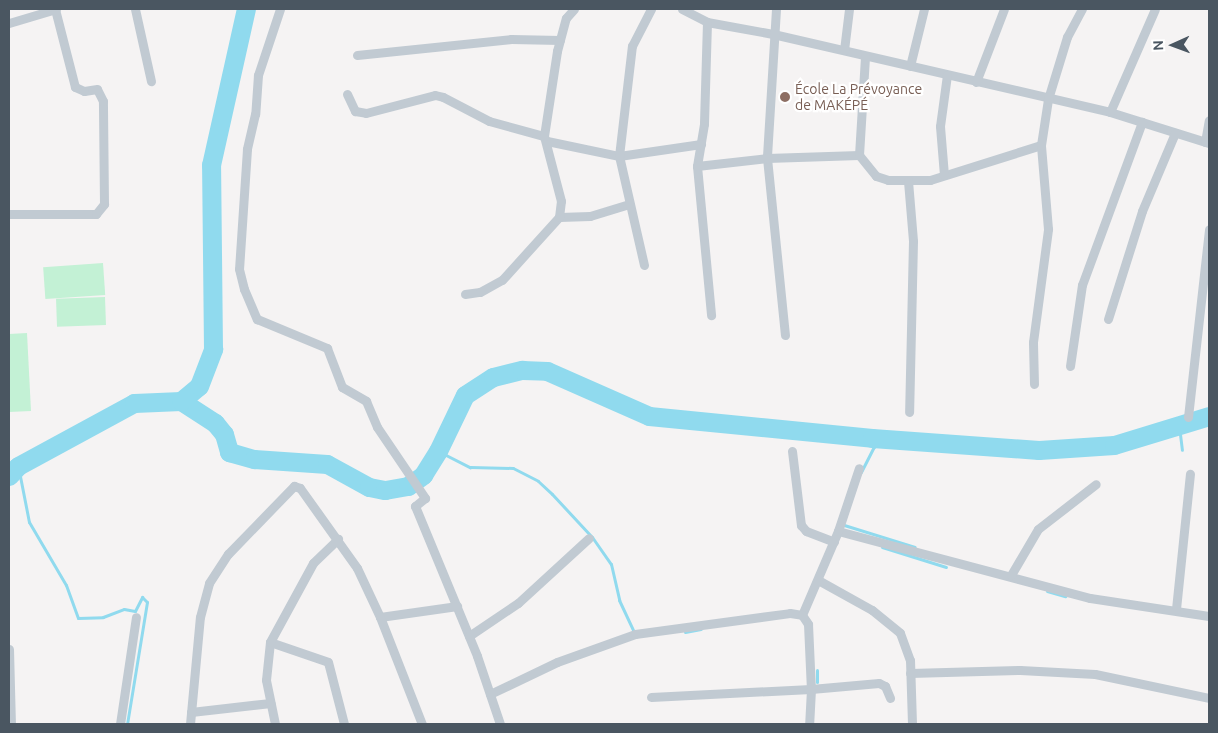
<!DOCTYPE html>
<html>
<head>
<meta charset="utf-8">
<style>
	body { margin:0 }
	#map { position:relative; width:1218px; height:733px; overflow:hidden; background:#f5f3f3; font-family:Ubuntu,sans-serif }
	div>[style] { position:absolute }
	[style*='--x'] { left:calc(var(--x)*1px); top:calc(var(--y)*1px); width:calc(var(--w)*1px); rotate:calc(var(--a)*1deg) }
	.green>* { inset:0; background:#c3f1d5; transform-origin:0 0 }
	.stream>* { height:3px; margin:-1.5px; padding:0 1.5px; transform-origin:1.5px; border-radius:1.5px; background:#90daee }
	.river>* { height:19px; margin:-9.5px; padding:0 9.5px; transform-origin:9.5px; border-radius:9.5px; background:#90daee }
	.street>* { height:9px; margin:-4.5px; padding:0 4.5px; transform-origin:4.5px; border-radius:4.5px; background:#c1cad2 }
	.dots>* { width:14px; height:14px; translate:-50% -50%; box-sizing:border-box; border:2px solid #fff; border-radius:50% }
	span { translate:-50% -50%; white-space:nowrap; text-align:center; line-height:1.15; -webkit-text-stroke:4.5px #fff; paint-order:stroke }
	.education-label { font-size:14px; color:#785e54 }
	.left { translate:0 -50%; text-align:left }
	.frame { position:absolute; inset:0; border:10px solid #4a5661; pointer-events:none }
	.north { position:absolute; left:1148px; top:20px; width:50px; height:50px; -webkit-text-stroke:4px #fff; paint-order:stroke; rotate:268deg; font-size:14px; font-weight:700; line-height:20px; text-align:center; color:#4a5661 }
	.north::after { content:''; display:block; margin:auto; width:18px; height:22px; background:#4a5661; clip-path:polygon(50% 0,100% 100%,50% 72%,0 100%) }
</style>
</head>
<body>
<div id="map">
	<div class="green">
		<div style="left:103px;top:263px;width:32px;height:60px;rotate:86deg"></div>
		<div style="left:105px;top:297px;width:28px;height:49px;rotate:88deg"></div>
		<div style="clip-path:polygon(27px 333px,31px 411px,9px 412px,9px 334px)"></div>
	</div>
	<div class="stream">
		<div style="--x:1179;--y:426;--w:24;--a:83"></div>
		<div style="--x:438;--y:451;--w:36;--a:27"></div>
		<div style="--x:470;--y:467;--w:43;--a:1.3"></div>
		<div style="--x:513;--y:468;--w:28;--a:27"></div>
		<div style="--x:538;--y:481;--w:19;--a:43"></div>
		<div style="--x:552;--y:494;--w:59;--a:47.1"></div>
		<div style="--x:592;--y:537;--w:33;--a:55"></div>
		<div style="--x:611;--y:564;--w:37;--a:77"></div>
		<div style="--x:619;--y:600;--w:35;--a:65"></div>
		<div style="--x:18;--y:466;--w:57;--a:78.9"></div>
		<div style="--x:29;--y:522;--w:73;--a:59.6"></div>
		<div style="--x:66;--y:585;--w:35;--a:70"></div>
		<div style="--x:78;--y:618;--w:25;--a:-2"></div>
		<div style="--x:103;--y:617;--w:22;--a:-21"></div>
		<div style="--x:124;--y:609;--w:11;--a:10"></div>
		<div style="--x:135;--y:611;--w:16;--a:-63"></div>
		<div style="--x:142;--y:597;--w:7;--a:45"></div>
		<div style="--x:147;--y:602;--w:124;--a:99.3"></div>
		<div style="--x:861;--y:472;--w:28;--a:-63"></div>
		<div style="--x:874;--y:447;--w:9;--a:-103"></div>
		<div style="--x:844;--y:525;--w:74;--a:17.2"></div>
		<div style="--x:882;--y:547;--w:67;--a:17.4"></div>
		<div style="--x:1047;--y:591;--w:19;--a:16"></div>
		<div style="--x:685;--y:632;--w:16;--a:-11"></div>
		<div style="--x:817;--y:670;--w:12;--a:90"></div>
	</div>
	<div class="river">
		<div style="--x:181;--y:401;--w:40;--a:32.9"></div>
		<div style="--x:215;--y:423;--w:14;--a:51"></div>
		<div style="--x:224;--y:434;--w:19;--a:74"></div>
		<div style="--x:229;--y:452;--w:26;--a:16"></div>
		<div style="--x:254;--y:459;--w:73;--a:3.9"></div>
		<div style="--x:327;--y:464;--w:48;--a:28.7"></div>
		<div style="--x:369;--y:487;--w:16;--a:11"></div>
		<div style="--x:385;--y:490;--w:23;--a:-10"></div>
		<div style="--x:408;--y:486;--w:19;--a:-36"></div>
		<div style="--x:423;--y:475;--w:28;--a:-58"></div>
		<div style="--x:438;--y:451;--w:62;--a:-64.3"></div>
		<div style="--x:465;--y:395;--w:33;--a:-33"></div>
		<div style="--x:493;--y:377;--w:30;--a:-14"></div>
		<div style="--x:522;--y:370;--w:25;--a:2"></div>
		<div style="--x:547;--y:371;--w:111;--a:23.8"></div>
		<div style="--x:649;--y:416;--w:224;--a:5.6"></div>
		<div style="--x:872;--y:438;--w:167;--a:4.1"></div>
		<div style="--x:1039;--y:450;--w:75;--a:-3.8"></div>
		<div style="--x:1114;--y:445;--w:99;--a:-17"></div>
		<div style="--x:9;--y:476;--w:13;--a:-48"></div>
		<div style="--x:18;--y:466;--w:132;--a:-28.5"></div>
		<div style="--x:134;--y:403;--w:47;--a:-2.4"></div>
		<div style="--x:181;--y:401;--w:23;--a:-40"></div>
		<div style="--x:199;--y:386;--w:40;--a:-69"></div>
		<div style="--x:213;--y:349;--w:184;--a:-90.6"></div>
		<div style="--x:211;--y:165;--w:160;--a:-77.4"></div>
	</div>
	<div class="street">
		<div style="--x:135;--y:9;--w:74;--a:77.5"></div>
		<div style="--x:280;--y:9;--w:70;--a:108.4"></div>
		<div style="--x:258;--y:75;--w:39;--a:94"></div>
		<div style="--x:255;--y:114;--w:36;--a:103"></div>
		<div style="--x:247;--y:149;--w:120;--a:93.8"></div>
		<div style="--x:239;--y:269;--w:21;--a:76"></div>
		<div style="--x:244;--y:289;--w:33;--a:67"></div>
		<div style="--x:257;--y:319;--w:76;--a:22.5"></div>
		<div style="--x:327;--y:348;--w:42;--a:69"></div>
		<div style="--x:342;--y:387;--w:28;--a:30"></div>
		<div style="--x:366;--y:401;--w:28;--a:67"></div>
		<div style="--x:377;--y:427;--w:86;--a:55.9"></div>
		<div style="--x:425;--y:498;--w:13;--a:141"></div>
		<div style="--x:415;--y:506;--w:162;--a:67.5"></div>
		<div style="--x:477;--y:656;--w:72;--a:71.3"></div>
		<div style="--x:682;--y:9;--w:28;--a:27"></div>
		<div style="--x:707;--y:22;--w:67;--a:10.3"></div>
		<div style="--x:773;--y:34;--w:346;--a:13"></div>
		<div style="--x:1110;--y:112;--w:104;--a:17.4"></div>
		<div style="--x:776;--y:9;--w:149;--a:93.5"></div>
		<div style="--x:767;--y:158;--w:178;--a:84.2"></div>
		<div style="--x:707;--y:22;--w:102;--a:91.7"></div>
		<div style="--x:704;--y:124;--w:43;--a:99.5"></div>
		<div style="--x:697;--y:166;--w:150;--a:84.6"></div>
		<div style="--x:9;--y:23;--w:49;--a:-16.6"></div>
		<div style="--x:844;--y:50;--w:41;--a:-83"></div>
		<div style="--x:357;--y:55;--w:155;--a:-5.9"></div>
		<div style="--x:511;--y:39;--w:49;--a:1.2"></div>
		<div style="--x:910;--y:66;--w:59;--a:-76.2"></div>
		<div style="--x:976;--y:82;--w:78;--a:-69"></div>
		<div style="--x:347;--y:94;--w:19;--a:65"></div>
		<div style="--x:355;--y:111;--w:11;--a:10"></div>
		<div style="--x:366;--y:113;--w:71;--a:-14.6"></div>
		<div style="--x:435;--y:95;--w:8;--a:14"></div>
		<div style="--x:443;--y:97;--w:52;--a:27.6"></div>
		<div style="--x:489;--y:121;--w:57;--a:15.3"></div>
		<div style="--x:1110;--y:112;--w:112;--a:-66.4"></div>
		<div style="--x:547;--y:141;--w:74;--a:11.8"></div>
		<div style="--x:619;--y:156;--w:83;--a:-8.3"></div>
		<div style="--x:1205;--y:142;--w:22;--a:-80"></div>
		<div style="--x:859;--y:155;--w:99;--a:-86.5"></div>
		<div style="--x:697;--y:166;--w:70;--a:-6.5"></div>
		<div style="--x:767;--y:158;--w:92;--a:-1.9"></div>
		<div style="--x:859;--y:155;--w:27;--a:51"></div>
		<div style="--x:876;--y:176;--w:13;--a:18"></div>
		<div style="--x:888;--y:180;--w:42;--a:0"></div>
		<div style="--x:930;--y:180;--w:116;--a:-17.5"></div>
		<div style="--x:944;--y:175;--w:49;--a:-94.7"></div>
		<div style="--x:940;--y:126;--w:51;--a:-82.2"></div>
		<div style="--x:908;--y:181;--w:60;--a:85.2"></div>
		<div style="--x:913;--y:241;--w:171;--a:91.3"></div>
		<div style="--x:9;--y:214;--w:87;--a:0"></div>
		<div style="--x:96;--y:214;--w:13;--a:-51"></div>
		<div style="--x:104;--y:204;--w:103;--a:-90.6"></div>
		<div style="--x:103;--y:101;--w:13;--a:-117"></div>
		<div style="--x:97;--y:89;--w:13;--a:171"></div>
		<div style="--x:84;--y:91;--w:10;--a:-156"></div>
		<div style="--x:75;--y:87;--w:81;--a:-104.4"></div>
		<div style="--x:559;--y:217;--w:31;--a:-2"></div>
		<div style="--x:590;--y:216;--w:41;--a:-17.1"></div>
		<div style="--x:644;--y:265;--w:112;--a:-102.9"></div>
		<div style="--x:619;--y:156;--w:111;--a:-83.3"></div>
		<div style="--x:632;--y:46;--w:42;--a:-62.8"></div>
		<div style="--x:465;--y:294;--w:15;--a:-8"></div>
		<div style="--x:480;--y:292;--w:25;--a:-29"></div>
		<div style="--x:502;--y:280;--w:85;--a:-47.9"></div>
		<div style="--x:559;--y:217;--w:16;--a:-83"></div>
		<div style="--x:561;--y:201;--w:67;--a:-104.7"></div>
		<div style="--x:544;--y:136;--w:86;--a:-81.3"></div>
		<div style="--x:557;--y:51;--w:34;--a:-75"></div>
		<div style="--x:566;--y:18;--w:12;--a:-48"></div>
		<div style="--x:1108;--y:319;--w:113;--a:-72.5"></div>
		<div style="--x:1142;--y:211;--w:85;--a:-67.1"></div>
		<div style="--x:1070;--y:366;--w:82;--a:-81.6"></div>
		<div style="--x:1082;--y:285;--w:174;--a:-69.8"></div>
		<div style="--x:1034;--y:384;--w:42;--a:-91.4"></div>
		<div style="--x:1033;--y:342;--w:114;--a:-82.4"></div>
		<div style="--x:1048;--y:229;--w:84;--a:-94.8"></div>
		<div style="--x:1041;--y:145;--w:47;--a:-81.3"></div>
		<div style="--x:1048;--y:99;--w:65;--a:-73"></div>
		<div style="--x:1067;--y:37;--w:32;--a:-62"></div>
		<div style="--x:1188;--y:417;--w:189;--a:-83.6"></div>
		<div style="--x:792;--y:451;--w:75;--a:83.1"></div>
		<div style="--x:801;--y:525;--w:8;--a:50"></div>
		<div style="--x:806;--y:531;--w:30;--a:21"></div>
		<div style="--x:838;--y:531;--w:261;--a:14.9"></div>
		<div style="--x:1090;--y:598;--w:120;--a:8.6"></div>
		<div style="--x:1011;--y:575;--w:53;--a:-59.6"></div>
		<div style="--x:1038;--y:529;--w:73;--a:-37.8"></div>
		<div style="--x:818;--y:580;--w:62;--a:29.1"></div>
		<div style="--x:872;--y:610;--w:36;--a:39"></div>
		<div style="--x:900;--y:633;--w:29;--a:70"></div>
		<div style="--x:910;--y:660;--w:64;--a:88.2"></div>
		<div style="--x:1176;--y:609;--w:136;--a:-84.1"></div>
		<div style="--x:802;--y:615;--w:91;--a:-66.8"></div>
		<div style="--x:838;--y:531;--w:66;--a:-71.6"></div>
		<div style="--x:380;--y:617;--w:78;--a:-8.1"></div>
		<div style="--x:469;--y:636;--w:59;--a:-34"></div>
		<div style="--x:518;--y:603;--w:96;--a:-42.5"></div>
		<div style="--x:270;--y:642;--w:61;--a:19"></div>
		<div style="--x:328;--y:662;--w:64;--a:75.5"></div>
		<div style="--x:9;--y:649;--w:75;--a:88.5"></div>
		<div style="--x:910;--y:673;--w:110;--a:-1.6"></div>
		<div style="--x:1020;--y:670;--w:75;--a:3.1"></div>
		<div style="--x:1095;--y:674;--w:116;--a:11.9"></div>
		<div style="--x:490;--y:694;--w:74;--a:-25.5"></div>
		<div style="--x:557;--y:662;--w:83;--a:-19.7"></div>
		<div style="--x:635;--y:634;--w:156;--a:-7.7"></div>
		<div style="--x:790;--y:613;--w:12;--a:9"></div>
		<div style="--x:802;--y:615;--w:11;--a:56"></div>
		<div style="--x:808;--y:624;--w:65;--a:87.4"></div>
		<div style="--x:811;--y:689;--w:68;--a:-5"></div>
		<div style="--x:879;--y:683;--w:7;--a:27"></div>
		<div style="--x:885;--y:686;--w:13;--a:67"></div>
		<div style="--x:651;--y:697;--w:160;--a:-2.9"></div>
		<div style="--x:811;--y:689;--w:35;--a:93"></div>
		<div style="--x:191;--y:712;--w:80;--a:-6.5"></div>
		<div style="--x:120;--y:724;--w:108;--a:-81.5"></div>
		<div style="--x:190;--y:724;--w:107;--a:-84.7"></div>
		<div style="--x:200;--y:617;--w:35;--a:-75"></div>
		<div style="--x:209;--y:583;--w:35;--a:-57"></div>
		<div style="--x:228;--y:554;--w:95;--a:-45.9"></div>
		<div style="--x:294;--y:486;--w:6;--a:18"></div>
		<div style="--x:300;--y:488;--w:98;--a:54.5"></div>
		<div style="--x:357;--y:568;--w:54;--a:64.9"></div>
		<div style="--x:380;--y:617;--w:115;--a:68.6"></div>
		<div style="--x:275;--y:724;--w:45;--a:-101.6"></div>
		<div style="--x:266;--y:680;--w:38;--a:-84"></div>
		<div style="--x:270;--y:642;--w:90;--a:-61.4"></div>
		<div style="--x:313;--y:563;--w:35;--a:-44"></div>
	</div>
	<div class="dots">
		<div style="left:785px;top:97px;background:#8d6e63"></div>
	</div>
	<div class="education-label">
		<span class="left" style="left:795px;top:97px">École La Prévoyance<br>de MAKÉPÉ</span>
	</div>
	<div class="frame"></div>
	<div class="north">N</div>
</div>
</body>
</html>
